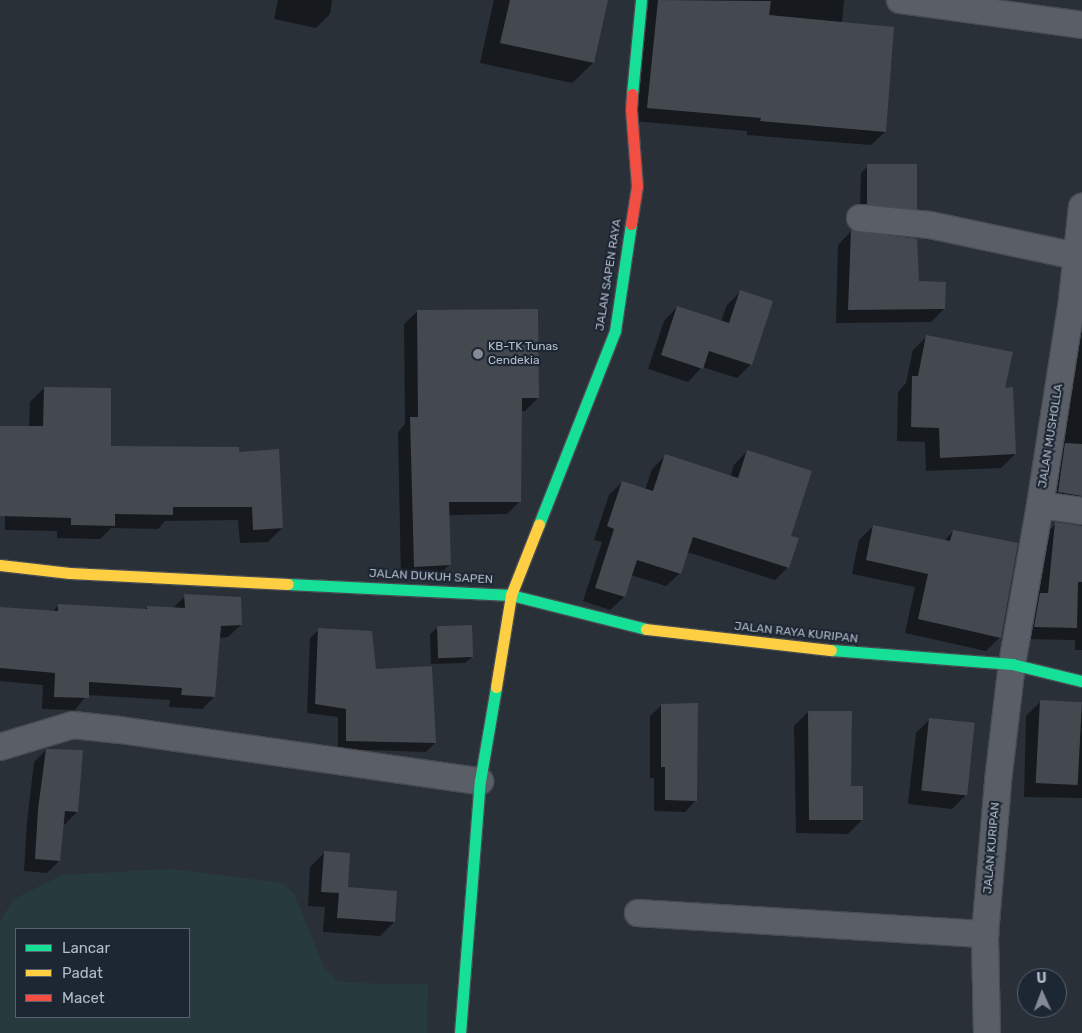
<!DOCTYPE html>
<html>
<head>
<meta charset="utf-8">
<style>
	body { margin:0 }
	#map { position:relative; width:1082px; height:1033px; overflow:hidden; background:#2a3038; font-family:Rubik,sans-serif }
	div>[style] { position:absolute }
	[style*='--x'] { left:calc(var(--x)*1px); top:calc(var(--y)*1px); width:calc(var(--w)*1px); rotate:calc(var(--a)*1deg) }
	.green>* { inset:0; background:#273a3e }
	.shadow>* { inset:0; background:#0007 }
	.building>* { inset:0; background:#444950; transform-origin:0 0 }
	.roads { filter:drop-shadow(1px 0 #484c53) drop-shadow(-1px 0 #484c53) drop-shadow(0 1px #484c53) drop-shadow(0 -1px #484c53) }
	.street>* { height:26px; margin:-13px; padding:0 13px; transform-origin:13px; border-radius:13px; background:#5a5e66 }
	.fast>* { height:11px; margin:-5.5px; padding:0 5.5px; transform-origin:5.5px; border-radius:5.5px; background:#16e098 }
	.slow>* { height:11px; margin:-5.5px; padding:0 5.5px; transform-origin:5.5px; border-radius:5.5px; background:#ffcf43 }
	.jam>* { height:11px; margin:-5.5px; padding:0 5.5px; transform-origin:5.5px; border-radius:5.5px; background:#f24e42 }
	.dots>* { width:14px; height:14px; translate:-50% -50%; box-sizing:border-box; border:2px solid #1d2633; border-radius:50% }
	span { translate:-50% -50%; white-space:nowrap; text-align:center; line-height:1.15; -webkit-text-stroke:4.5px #1d2633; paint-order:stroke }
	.street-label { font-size:12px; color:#b4bcc9 }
	.poi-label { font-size:12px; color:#b4bcc9 }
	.left { translate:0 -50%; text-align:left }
	.legend { position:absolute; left:15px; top:928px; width:175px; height:90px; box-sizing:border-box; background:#1d2633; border:1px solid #59626f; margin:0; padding:6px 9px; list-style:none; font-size:15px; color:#b4bcc9 }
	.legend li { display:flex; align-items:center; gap:10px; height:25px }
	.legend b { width:25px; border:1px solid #59626f }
	.north { position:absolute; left:1017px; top:968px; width:50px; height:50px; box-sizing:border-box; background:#1d2633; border:1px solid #59626f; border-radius:50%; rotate:358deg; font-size:14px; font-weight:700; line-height:20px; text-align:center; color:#b4bcc9 }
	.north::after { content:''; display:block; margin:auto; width:18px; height:22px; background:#848b96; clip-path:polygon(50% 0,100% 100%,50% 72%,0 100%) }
</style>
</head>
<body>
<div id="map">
	<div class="green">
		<div style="clip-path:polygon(evenodd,171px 869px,281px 883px,293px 892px,324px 967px,336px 980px,352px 983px,428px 984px,427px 1033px,0 1033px,0 921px,14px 899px,62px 875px,171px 869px,16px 929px,189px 929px,189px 1017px,16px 1017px,16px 929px)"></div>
	</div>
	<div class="shadow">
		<div style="clip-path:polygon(278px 0,332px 0,330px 14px,316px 28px,274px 19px)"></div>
		<div style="clip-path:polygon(494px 0,606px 0,593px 63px,572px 83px,480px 63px)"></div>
		<div style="clip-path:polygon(649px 0,844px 0,842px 23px,885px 132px,871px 145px,747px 135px,747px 131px,633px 121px)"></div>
		<div style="clip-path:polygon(868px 166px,916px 208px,909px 215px,860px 210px,861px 173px)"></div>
		<div style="clip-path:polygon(851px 231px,944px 309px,931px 322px,836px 323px,838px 245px)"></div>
		<div style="clip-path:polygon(741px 291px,751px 364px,737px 378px,702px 367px,688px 382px,648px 369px,664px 321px,677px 307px,721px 321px,727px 305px)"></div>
		<div style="clip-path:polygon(417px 312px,538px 398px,525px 411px,521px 411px,520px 501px,507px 514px,448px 515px,450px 564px,437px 577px,401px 579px,398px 432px,405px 424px,404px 324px)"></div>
		<div style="clip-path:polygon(1082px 313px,1082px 516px,1046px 505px)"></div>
		<div style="clip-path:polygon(927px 336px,1003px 389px,1015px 454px,1001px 468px,926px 471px,925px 442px,897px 441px,898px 392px,906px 383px,913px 350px)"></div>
		<div style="clip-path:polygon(44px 388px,109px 447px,238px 453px,282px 528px,268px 542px,240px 543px,238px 520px,165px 521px,158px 529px,111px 528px,100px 539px,57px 538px,57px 531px,5px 530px,5px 510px,0 510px,0 427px,29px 427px,30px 402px)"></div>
		<div style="clip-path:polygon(747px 451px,790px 536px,788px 567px,775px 580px,687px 552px,680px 573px,666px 586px,631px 575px,624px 597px,610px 610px,583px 601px,602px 542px,594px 540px,609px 495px,622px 482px,645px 490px,652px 469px,665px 456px,730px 477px,734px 465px)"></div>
		<div style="clip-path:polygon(1056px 524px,1082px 526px,1082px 650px,1075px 650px,1075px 640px,1022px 639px,1028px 607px,1037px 597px,1043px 536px)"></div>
		<div style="clip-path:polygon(873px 526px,944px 541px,953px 531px,1000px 637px,986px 651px,905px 633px,915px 587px,852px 574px,859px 540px)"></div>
		<div style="clip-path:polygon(185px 596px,241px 625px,228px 637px,219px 638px,214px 697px,202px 709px,169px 707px,170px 700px,87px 695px,75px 710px,42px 709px,43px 685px,0 681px,0 608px,52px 612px,59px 605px,144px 610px,147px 607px,172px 609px)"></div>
		<div style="clip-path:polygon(437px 628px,472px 657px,465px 663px,431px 664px,430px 634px)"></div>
		<div style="clip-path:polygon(319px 630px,375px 670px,435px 743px,426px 752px,338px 749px,338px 717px,307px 713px,310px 638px)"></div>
		<div style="clip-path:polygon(1040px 702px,1082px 703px,1082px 798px,1024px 797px,1026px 716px)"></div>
		<div style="clip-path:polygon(662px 705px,696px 800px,685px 812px,654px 811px,654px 778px,650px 778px,650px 716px)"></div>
		<div style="clip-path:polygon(808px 712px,850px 787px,862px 820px,848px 834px,796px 833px,794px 726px)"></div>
		<div style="clip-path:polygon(930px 719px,966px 795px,952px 809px,908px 804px,916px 733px)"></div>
		<div style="clip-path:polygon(46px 750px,77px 812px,65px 824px,62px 824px,59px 861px,47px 873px,24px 871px,27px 822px,34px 762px)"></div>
		<div style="clip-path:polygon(324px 853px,347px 888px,394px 922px,380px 936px,323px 932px,325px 907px,308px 906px,310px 867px)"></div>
	</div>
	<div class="building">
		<div style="clip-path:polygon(510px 0,608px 0,594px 63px,500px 43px)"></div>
		<div style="clip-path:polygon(658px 0,771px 1px,769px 15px,894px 27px,886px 132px,760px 121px,761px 118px,647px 108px)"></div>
		<div style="left:917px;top:164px;width:45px;height:50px;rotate:90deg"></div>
		<div style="clip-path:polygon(851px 230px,917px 239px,919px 281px,946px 282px,945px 309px,848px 310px)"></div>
		<div style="clip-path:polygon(740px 290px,773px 301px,752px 365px,709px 351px,703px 369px,661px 355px,677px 306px,729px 323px)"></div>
		<div style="clip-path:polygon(538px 309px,539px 398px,522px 398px,521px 502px,449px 502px,451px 565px,414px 567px,410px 417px,418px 417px,417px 310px)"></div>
		<div style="clip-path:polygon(926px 335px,1013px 352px,1005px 388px,1013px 387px,1016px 454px,940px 458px,939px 428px,911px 427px,912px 376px,918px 376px)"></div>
		<div style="clip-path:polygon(44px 387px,111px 388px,111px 446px,239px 447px,239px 452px,279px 449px,283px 528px,253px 530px,252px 507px,173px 507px,173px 515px,115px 514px,115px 526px,71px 525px,71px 518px,0 516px,0 426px,43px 426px)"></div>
		<div style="clip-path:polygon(1065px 443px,1082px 444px,1082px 496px,1058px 492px)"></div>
		<div style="clip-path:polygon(747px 450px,812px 471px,791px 536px,799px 538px,789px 568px,693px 537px,681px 574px,637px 560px,625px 597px,595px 588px,614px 529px,607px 526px,622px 481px,653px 491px,665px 454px,738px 478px)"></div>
		<div style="clip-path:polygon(1055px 522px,1082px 526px,1082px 582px,1078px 582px,1077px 628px,1034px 627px,1040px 593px,1048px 593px)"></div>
		<div style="clip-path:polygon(873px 525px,950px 541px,953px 530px,1018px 543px,1001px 638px,918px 619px,928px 574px,866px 560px)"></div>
		<div style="clip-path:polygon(184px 594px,241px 597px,242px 625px,221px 626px,215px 697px,181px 695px,182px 688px,89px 682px,89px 698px,54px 697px,55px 673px,0 668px,0 607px,58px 611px,58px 604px,147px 609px,147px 606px,185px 608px)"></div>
		<div style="left:472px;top:625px;width:32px;height:35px;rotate:88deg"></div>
		<div style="clip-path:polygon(318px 628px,372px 631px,376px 669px,432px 666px,436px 743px,346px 741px,346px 709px,315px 704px)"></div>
		<div style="left:1040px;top:700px;width:42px;height:83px;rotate:3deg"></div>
		<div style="clip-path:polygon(698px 703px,697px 801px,665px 800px,665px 767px,661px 767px,661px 704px)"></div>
		<div style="clip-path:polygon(808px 711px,852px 711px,851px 786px,863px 786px,863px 820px,809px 820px)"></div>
		<div style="left:929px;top:718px;width:46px;height:73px;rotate:6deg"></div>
		<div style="clip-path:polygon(46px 749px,83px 750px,78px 812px,65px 811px,60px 861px,35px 859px,38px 809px)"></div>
		<div style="clip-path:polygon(324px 851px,350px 853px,348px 887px,397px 891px,395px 922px,337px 918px,339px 893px,321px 892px)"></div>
	</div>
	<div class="roads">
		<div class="street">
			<div style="--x:900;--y:0;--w:184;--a:7.8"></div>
			<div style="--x:860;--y:218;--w:70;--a:5.7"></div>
			<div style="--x:930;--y:225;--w:149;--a:12"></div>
			<div style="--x:1040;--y:505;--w:42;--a:8.1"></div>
			<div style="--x:0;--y:747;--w:76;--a:-16.8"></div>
			<div style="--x:73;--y:725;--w:47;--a:6.1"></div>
			<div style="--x:120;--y:730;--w:364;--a:8.1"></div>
			<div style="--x:638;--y:913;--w:348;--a:3.5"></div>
			<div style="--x:987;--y:1033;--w:99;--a:-91.2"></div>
			<div style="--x:985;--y:934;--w:154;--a:-85.1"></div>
			<div style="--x:998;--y:781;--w:118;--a:-83.2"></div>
			<div style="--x:1012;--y:664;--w:161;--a:-80"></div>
			<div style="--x:1040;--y:505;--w:207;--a:-81.1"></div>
			<div style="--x:1072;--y:300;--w:94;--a:-83.9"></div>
		</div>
		<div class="fast">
			<div style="--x:632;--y:94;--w:94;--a:-84.5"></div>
			<div style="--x:539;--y:524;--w:207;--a:-68.5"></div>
			<div style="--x:615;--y:331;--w:108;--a:-81.5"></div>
			<div style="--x:288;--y:584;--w:223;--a:2.8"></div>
			<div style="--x:511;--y:595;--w:139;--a:14.1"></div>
			<div style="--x:831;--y:650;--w:182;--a:4.4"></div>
			<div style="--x:1012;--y:664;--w:72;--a:13.7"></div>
			<div style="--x:460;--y:1033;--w:253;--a:-85.5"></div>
			<div style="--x:480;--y:781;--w:95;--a:-80.3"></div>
		</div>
		<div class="slow">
			<div style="--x:0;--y:565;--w:70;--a:6.5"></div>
			<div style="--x:70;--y:573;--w:218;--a:2.9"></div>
			<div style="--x:646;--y:629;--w:186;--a:6.5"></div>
			<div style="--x:496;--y:687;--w:93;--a:-80.7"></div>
			<div style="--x:511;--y:595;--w:76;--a:-68.5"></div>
		</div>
		<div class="jam">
			<div style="--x:631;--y:224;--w:38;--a:-81"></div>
			<div style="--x:637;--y:186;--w:77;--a:-94.5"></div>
			<div style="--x:631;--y:109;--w:15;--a:-86"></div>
		</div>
	</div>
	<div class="dots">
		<div style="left:478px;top:354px;background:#848b96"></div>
	</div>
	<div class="street-label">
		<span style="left:609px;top:275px;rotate:-81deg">JALAN SAPEN RAYA</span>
		<span style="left:1051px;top:436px;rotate:-81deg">JALAN MUSHOLLA</span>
		<span style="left:431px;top:577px;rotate:3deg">JALAN DUKUH SAPEN</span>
		<span style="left:796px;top:633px;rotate:6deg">JALAN RAYA KURIPAN</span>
		<span style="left:992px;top:848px;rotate:-85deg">JALAN KURIPAN</span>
	</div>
	<div class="poi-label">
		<span class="left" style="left:488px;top:354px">KB-TK Tunas<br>Cendekia</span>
	</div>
	<ul class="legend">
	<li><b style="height:6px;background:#16e098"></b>Lancar</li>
	<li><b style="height:6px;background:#ffcf43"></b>Padat</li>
	<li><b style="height:6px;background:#f24e42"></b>Macet</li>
	</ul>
	<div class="north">U</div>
</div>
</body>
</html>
